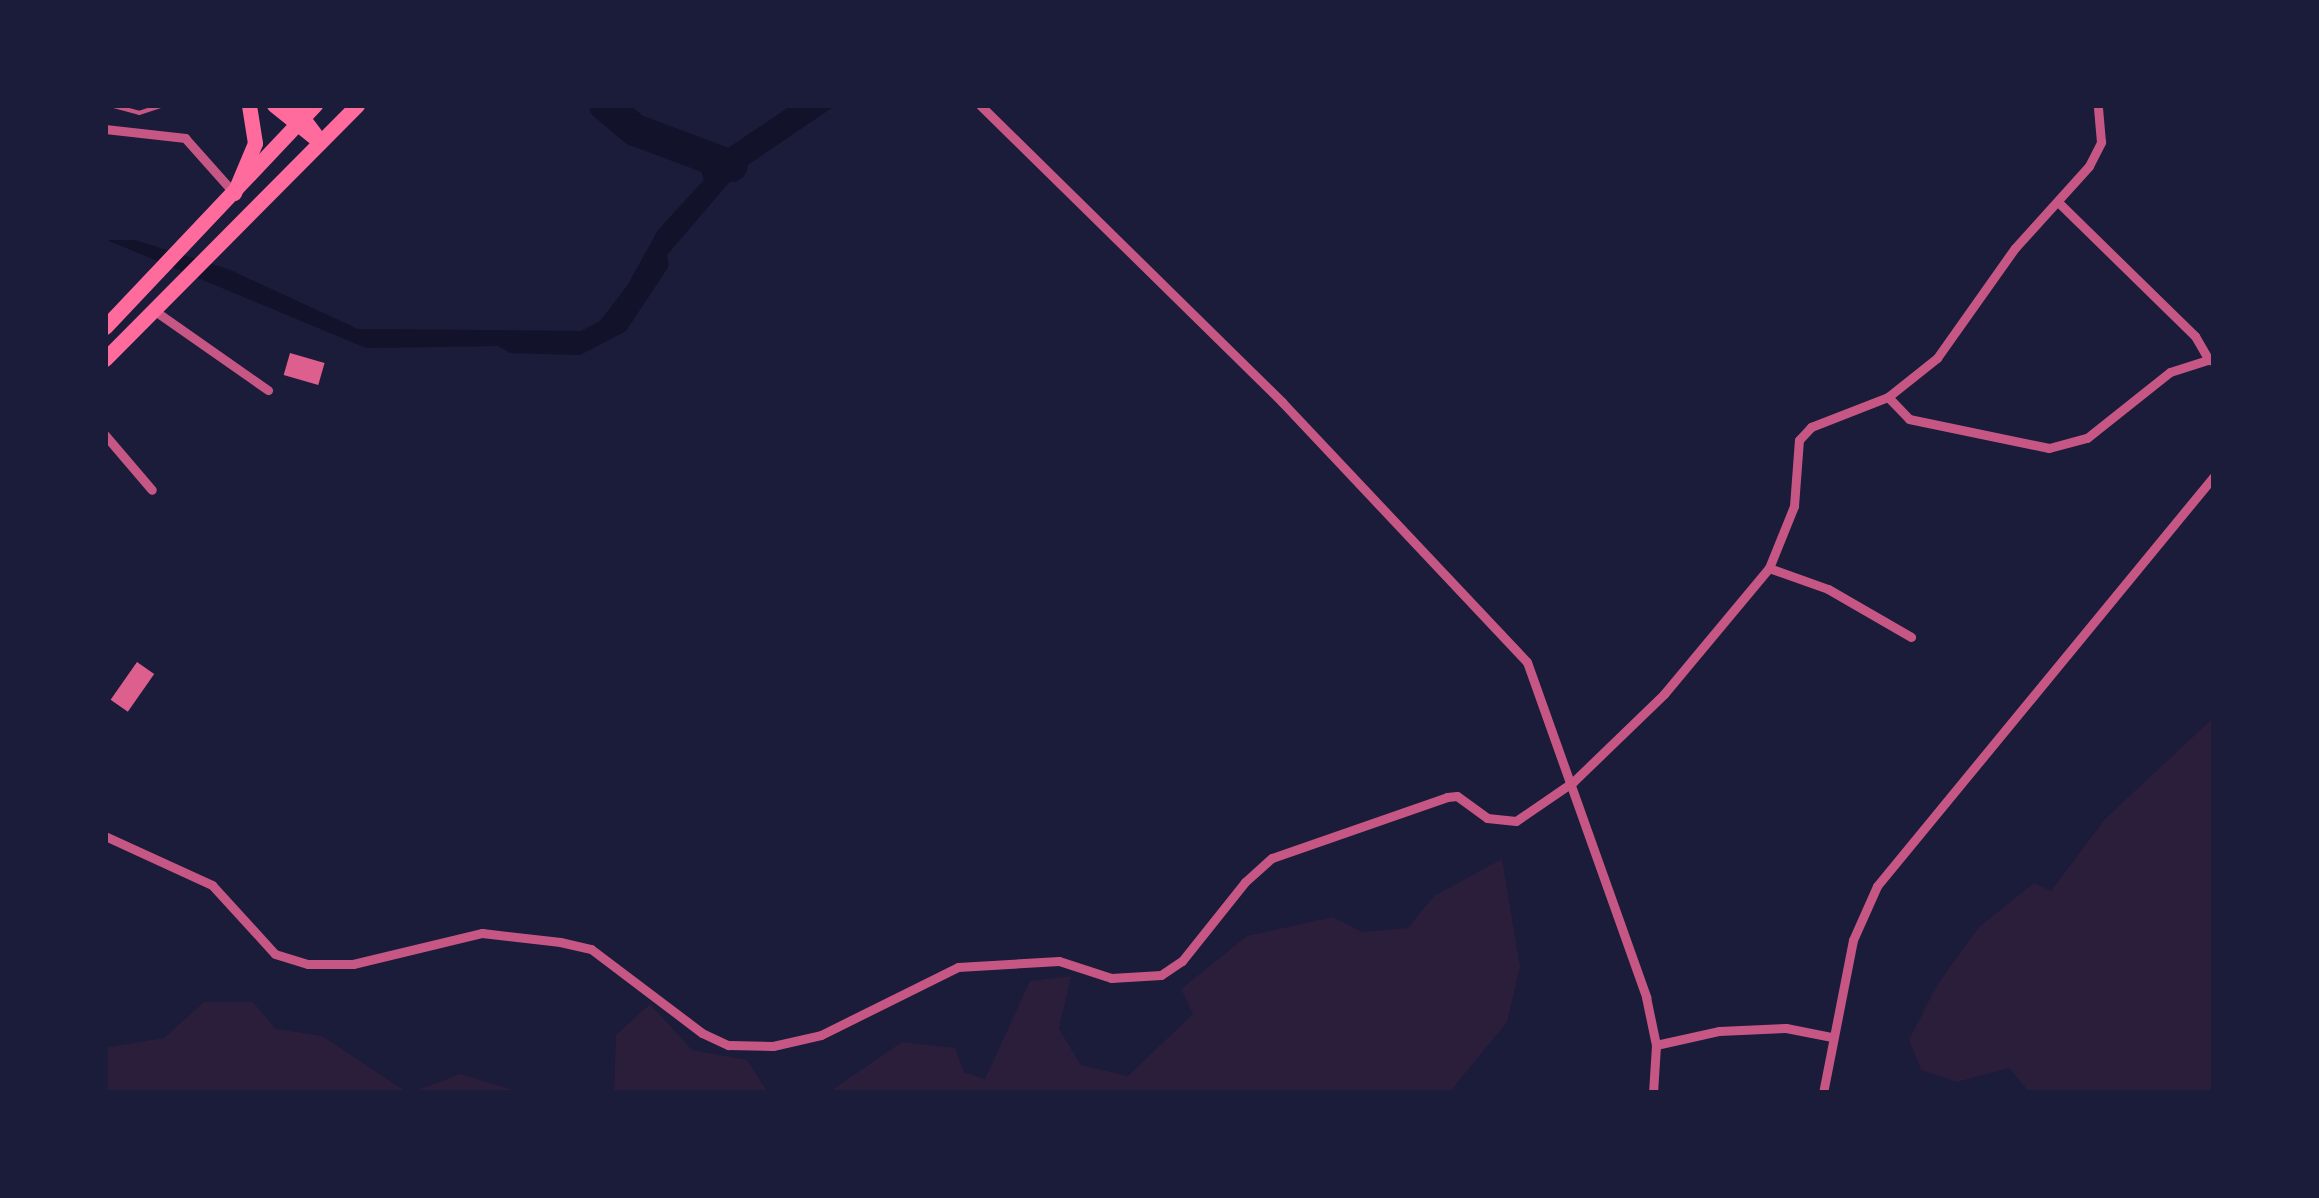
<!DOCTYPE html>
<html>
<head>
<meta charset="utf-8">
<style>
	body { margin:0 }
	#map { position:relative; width:2319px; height:1198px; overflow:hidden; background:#1b1b3a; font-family:Figtree,sans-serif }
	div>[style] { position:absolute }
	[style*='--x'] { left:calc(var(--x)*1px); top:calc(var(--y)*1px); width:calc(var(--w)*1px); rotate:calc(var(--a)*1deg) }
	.green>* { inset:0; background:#2a1e3b }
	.water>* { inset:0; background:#12122b }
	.river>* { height:32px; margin:-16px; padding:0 16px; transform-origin:16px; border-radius:16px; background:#12122b }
	.building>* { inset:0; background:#dd5f8e; transform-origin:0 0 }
	.service>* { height:4px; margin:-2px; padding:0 2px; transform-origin:2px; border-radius:2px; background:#c65784 }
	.minor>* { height:9px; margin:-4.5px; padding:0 4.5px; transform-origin:4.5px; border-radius:4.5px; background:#c65784 }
	.trunk>* { height:15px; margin:-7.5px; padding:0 7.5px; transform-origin:7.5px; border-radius:7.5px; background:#ff6b9d }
	.motorway>* { height:15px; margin:-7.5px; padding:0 7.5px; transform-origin:7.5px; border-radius:7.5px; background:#ff6b9d }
	span { translate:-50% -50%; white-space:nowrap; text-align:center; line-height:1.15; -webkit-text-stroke:10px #1b1b3a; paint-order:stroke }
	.frame { position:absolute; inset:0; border:108px solid #1b1b3a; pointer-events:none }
</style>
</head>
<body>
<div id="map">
	<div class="green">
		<div style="clip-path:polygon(2214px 717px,2214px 1093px,2030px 1093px,2009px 1068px,1957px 1082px,1921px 1070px,1909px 1040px,1937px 985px,1979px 927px,2034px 883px,2051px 891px,2105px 819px)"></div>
		<div style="clip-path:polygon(1502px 859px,1520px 967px,1507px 1022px,1449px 1093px,813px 1093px,832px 1090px,902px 1042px,955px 1048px,964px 1072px,985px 1079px,1030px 981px,1071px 976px,1059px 1029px,1081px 1065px,1128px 1076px,1193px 1014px,1181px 989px,1247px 936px,1333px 917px,1362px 932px,1408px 928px,1434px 896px)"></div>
		<div style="clip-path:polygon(204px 1002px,253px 1002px,276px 1029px,322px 1036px,408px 1093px,105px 1093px,105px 1048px,164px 1038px)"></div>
		<div style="clip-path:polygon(650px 1004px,692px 1050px,747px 1060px,768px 1093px,614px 1093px,616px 1035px)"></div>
		<div style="clip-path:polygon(460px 1074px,523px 1093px,410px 1093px)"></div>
	</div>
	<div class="water">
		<div style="clip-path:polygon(792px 105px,836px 105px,739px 171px,667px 255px,669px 266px,626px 331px,580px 355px,510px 353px,498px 346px,366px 348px,107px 240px,135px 240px,228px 269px,358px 329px,581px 331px,600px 321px,627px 286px,658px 230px,704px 180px,700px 167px)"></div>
	</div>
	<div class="river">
		<div style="--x:605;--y:105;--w:39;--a:40"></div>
		<div style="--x:635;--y:130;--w:103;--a:20.4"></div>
	</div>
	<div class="building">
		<div style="left:290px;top:353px;width:36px;height:23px;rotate:16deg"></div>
		<div style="left:137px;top:662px;width:21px;height:46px;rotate:35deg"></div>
	</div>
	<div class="service">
		<div style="--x:110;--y:105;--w:30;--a:15"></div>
		<div style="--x:139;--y:113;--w:25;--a:-18"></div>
	</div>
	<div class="minor">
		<div style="--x:980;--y:105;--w:424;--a:44.5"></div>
		<div style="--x:1282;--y:402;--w:357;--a:46.7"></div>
		<div style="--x:1527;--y:662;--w:356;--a:70.4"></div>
		<div style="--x:1646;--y:997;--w:49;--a:78.2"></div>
		<div style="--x:1656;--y:1045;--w:65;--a:-12.5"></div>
		<div style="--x:1719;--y:1031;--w:67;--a:-2.6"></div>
		<div style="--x:1786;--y:1028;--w:47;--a:11.1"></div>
		<div style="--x:105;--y:129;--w:81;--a:6.4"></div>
		<div style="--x:185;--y:138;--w:74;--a:48.3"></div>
		<div style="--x:2058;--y:202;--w:192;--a:44.4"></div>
		<div style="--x:2195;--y:336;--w:28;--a:60"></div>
		<div style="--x:155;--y:311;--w:138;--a:35"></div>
		<div style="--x:1888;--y:397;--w:30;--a:46"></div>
		<div style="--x:1909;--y:419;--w:143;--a:11.7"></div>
		<div style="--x:2049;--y:448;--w:39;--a:-15"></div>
		<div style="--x:2087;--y:438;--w:106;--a:-38.5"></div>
		<div style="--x:2170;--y:372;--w:46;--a:-17.7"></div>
		<div style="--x:105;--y:435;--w:72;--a:49.5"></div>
		<div style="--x:1769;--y:568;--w:63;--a:19.6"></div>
		<div style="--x:1828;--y:589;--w:96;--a:30"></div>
		<div style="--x:105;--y:836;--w:118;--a:24.6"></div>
		<div style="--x:212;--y:885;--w:93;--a:47.6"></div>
		<div style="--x:275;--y:954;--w:34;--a:17"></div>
		<div style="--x:308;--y:964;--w:45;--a:0"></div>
		<div style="--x:353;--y:964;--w:133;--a:-13.5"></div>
		<div style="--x:482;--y:933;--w:79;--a:6.6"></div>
		<div style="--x:560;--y:942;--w:32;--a:13"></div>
		<div style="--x:591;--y:949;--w:139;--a:37.1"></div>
		<div style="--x:702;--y:1033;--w:29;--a:25"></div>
		<div style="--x:728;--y:1045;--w:45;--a:1.3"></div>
		<div style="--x:773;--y:1046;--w:49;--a:-12.9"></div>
		<div style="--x:821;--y:1035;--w:153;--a:-26.4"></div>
		<div style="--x:958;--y:967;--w:101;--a:-3.4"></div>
		<div style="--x:1059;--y:961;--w:55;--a:18.1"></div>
		<div style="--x:1111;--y:978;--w:50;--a:-3.4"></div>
		<div style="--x:1161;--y:975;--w:25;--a:-34"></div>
		<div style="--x:1182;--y:961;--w:101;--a:-51.4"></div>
		<div style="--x:1245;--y:882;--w:36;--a:-42"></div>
		<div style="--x:1272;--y:858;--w:185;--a:-19.2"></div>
		<div style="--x:1447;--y:797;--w:10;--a:-6"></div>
		<div style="--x:1457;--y:796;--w:37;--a:36"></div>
		<div style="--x:1487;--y:818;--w:29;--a:6"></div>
		<div style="--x:1516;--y:821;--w:69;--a:-34.4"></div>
		<div style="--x:1573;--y:782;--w:127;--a:-44"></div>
		<div style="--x:1664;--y:694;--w:164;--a:-50.2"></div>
		<div style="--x:1769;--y:568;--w:67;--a:-68"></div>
		<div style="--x:1794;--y:506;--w:66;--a:-85.7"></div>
		<div style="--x:1799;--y:440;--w:18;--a:-47"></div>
		<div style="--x:1811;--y:427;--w:83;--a:-21.3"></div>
		<div style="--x:1888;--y:397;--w:63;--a:-38.5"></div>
		<div style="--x:1937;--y:358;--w:135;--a:-54.7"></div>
		<div style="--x:2015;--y:248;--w:110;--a:-47.9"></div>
		<div style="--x:2089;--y:166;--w:27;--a:-63"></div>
		<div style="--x:2101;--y:142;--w:37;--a:-95"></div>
		<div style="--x:1653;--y:1093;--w:48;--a:-86.4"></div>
		<div style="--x:1823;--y:1093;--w:156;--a:-78.9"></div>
		<div style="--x:1853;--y:940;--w:59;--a:-66"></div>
		<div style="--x:1877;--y:886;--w:531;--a:-50.58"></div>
	</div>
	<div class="trunk">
		<div style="--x:105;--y:327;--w:306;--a:-46.6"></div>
		<div style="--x:105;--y:359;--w:358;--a:-45.2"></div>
	</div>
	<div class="motorway">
		<div style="--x:274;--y:105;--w:59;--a:38.8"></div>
		<div style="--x:293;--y:105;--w:36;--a:53"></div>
		<div style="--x:234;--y:193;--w:54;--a:-67.2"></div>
		<div style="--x:255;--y:143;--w:38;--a:-99"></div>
	</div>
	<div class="frame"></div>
</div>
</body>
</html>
